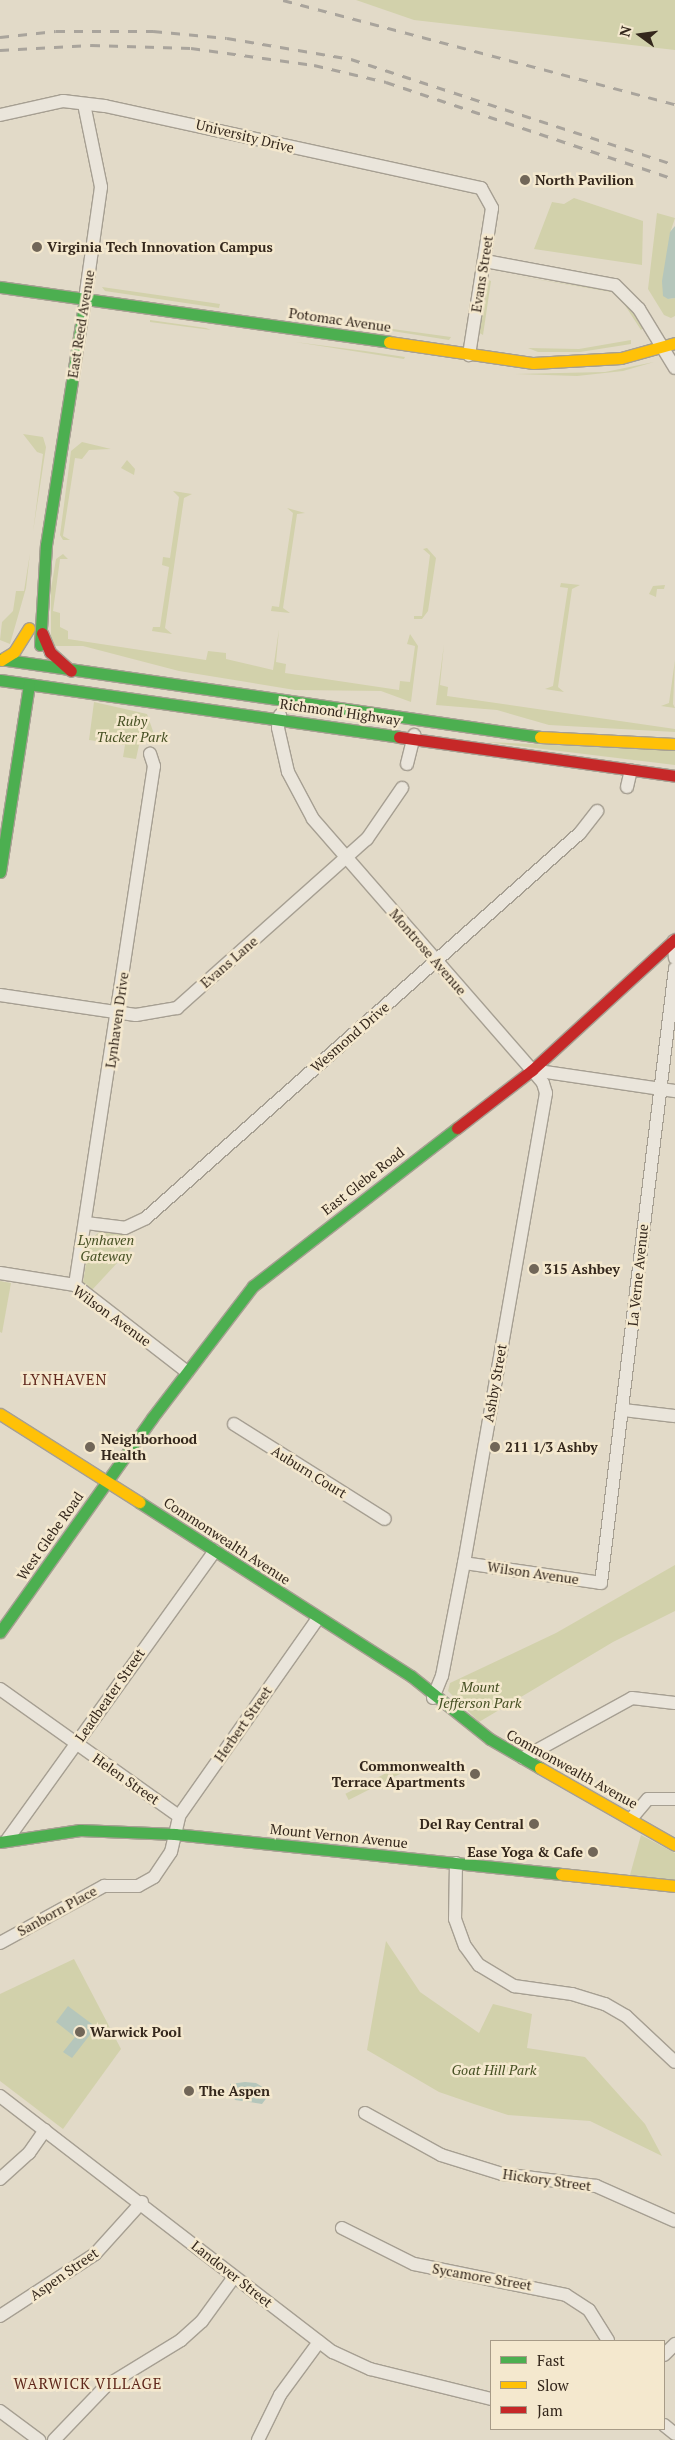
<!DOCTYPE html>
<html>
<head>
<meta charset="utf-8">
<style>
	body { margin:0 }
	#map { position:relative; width:675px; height:2440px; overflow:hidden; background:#e2dac8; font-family:"PT Serif",serif }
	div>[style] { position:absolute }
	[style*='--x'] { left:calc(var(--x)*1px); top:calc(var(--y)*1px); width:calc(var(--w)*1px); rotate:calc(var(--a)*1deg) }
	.green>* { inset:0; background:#d2d1ab; transform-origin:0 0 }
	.water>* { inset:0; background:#b5c6bb }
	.roads { filter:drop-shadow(1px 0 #a69f92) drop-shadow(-1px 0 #a69f92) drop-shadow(0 1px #a69f92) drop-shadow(0 -1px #a69f92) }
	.street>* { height:12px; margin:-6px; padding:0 6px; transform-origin:6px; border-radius:6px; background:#eae5db }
	.fast>* { height:11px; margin:-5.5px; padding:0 5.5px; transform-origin:5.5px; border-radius:5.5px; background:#4caf50 }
	.slow>* { height:11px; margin:-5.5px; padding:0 5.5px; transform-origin:5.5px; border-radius:5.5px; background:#ffc107 }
	.jam>* { height:11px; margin:-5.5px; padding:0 5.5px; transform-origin:5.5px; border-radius:5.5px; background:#c62828 }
	.rail>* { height:3px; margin-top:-1.5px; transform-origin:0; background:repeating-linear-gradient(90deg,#a9a49c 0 9px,transparent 0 18px) }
	.dots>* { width:14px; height:14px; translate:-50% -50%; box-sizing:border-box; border:2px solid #f4e8ce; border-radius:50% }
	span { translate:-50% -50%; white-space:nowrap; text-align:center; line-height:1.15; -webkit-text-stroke:5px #f4e8ce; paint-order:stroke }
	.street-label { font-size:14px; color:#34271c }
	.poi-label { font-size:14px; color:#34271c; font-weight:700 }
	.left { translate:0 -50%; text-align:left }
	.right { translate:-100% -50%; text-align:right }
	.park-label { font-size:14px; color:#465023; font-style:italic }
	.neighbourhood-label { font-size:15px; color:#60281c; letter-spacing:1px }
	.legend { position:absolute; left:490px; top:2340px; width:175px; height:90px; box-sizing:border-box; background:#f4e8ce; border:1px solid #a79b87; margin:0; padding:6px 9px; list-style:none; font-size:15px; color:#34271c }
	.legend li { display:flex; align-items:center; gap:10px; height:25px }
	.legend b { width:25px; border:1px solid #a79b87 }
	.north { position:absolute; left:615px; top:10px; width:50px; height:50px; -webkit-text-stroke:4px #f4e8ce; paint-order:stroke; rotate:284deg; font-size:14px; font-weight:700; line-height:20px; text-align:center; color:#34271c }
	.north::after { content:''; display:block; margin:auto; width:18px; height:22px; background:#34271c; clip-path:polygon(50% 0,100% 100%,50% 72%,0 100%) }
</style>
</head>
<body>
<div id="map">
	<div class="green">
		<div style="clip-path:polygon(356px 0,675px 0,675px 50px,414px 20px)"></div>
		<div style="clip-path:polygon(574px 198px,643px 221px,642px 265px,534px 249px,552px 202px,564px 204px)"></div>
		<div style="clip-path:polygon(657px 213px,675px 218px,670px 233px,668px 299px,675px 298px,675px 316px,671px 318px,664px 315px,648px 289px)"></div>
		<div style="clip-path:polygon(505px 274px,616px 292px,644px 327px,641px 330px,617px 293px)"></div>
		<div style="clip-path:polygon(488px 280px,491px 281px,483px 335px,478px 332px)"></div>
		<div style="clip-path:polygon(102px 287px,220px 304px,219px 308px,105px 291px)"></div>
		<div style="clip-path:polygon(297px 316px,451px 337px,449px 340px)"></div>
		<div style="clip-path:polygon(150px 320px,206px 328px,211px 330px,150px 322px)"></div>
		<div style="clip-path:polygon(631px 340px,631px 344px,580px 352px,538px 352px,528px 348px,579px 349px)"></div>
		<div style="clip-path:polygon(295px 342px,365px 351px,405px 357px,404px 359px)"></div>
		<div style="clip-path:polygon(654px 362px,623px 371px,577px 376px,515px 374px,605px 372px)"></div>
		<div style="clip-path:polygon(23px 434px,43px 437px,46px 447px,33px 532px,43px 454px,37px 452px)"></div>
		<div style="clip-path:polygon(82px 442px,111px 449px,89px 450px,82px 459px,75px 458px,63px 536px,70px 540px,63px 540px,60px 535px,71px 451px)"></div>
		<div style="clip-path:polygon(127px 460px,135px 469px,134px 475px,121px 468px)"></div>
		<div style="clip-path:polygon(173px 491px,192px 494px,184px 498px,165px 628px,172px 634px,152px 631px,153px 627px,160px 627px,169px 567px,162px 565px,163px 557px,170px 558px,179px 497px)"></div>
		<div style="clip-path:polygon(287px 508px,305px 513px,297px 514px,283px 608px,290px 613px,271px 611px,272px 606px,279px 607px,293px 513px)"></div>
		<div style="clip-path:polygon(427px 548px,436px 558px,428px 611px,422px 619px,414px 619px,414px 616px,422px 616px,430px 555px,423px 549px)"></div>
		<div style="clip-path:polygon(30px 553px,26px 588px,10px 644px,0 640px,2px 622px,13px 611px,16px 591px,24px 591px)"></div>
		<div style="clip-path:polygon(63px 554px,68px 559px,60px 559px,53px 611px,60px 613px,60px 627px,68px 631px,68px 639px,206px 660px,208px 651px,226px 653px,226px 659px,273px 670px,279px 629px,276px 662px,286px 664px,285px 673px,399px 690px,400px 681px,410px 682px,415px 646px,407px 644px,410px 634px,418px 646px,411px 702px,381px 691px,295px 690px,179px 671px,83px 646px,51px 646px,51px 589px,56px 559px)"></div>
		<div style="clip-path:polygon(561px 583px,580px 585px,572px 589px,558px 687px,564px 692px,545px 689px,553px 686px,568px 588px,560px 587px)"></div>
		<div style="clip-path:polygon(665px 585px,664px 589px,657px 589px,656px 597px,649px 594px,653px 586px)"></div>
		<div style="clip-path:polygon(444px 644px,440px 685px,448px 687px,447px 696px,675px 729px,675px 732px,549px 725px,497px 710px,436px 705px)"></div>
		<div style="clip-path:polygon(675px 660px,673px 704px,675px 708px,661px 706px,669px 703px)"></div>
		<div style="clip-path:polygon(94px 702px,147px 714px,154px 734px,139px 745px,136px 759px,123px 757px,125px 745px,89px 740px)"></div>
		<div style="clip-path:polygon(486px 742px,675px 750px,675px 765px)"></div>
		<div style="clip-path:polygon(101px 1231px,124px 1234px,131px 1248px,92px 1290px,83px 1282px,90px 1239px)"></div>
		<div style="clip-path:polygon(0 1281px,11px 1283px,2px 1333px,0 1332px)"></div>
		<div style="clip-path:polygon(675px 1565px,675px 1611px,613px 1642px,479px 1722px,448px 1691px,450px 1683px,556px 1633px)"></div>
		<div style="left:406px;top:1763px;width:7px;height:68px;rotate:63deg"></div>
		<div style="clip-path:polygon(641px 1835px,675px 1853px,675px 1880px,630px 1875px)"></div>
		<div style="clip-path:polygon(386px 1941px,420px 1992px,479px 2033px,493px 2004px,532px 2014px,527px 2048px,585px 2057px,645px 2124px,662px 2156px,590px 2121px,508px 2115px,474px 2104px,439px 2092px,367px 2050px)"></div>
		<div style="clip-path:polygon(74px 1959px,121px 2049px,63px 2129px,0 2081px,0 1994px)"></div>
	</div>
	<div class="water">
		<div style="clip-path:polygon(675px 226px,675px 298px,668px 299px,663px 296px,662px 281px,670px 232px)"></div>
		<div style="clip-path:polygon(68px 2006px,96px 2027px,72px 2058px,63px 2052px,75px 2037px,56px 2022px)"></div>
		<div style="clip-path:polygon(245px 2082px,256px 2083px,271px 2092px,262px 2104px,235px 2100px,230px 2084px)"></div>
	</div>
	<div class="roads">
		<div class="street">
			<div style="--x:84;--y:104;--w:85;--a:78.4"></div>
			<div style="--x:101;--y:187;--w:113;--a:98.1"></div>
			<div style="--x:0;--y:115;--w:65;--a:-12.5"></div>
			<div style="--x:63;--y:101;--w:42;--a:6.8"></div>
			<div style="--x:105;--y:106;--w:385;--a:12.3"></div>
			<div style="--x:481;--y:188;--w:23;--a:61"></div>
			<div style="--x:492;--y:208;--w:149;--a:98.9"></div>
			<div style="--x:485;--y:261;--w:132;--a:10.5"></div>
			<div style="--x:615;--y:285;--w:34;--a:45"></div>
			<div style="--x:639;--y:309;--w:69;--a:58.6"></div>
			<div style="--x:280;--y:715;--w:13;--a:99"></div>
			<div style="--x:278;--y:728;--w:45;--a:77.2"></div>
			<div style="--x:288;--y:772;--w:53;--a:62"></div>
			<div style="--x:313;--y:819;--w:333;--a:48.9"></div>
			<div style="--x:532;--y:1070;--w:145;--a:8.4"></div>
			<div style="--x:407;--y:764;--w:30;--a:-76"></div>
			<div style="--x:627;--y:787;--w:17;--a:-77"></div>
			<div style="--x:674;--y:941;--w:17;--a:87"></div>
			<div style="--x:0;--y:995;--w:137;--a:8.4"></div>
			<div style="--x:136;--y:1015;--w:42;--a:-9.7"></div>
			<div style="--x:177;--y:1008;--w:254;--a:-41.7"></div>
			<div style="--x:367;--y:839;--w:62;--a:-55.5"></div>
			<div style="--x:86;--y:1223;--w:39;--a:7"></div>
			<div style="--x:125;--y:1228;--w:23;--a:-25"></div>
			<div style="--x:146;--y:1218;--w:580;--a:-41.58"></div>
			<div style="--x:580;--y:833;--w:28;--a:-52"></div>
			<div style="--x:0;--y:1273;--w:76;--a:9.1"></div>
			<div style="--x:75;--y:1285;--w:142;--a:37.8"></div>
			<div style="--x:75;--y:1285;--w:525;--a:-81.35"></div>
			<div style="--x:154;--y:766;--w:13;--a:-108"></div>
			<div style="--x:623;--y:1410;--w:52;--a:6.6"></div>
			<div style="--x:234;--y:1424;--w:178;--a:32.2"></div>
			<div style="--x:464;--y:1563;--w:138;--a:8.3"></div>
			<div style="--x:601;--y:1583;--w:619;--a:-83.14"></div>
			<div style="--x:0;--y:1689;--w:219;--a:35.4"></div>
			<div style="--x:433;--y:1698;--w:24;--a:-68"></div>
			<div style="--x:442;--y:1676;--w:115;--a:-79"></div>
			<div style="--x:464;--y:1563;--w:477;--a:-80.1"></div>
			<div style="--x:546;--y:1093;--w:10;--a:-107"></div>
			<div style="--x:543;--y:1083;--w:17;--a:-130"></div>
			<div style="--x:523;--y:1758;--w:124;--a:-28.8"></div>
			<div style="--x:632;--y:1698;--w:43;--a:6.6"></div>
			<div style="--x:631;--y:1819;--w:26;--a:-50"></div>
			<div style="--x:648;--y:1799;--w:27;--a:0"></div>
			<div style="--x:7;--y:1840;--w:356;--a:-54.3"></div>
			<div style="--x:456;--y:1863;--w:56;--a:91"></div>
			<div style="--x:455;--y:1919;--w:29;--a:70"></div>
			<div style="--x:465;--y:1946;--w:24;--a:54"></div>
			<div style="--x:479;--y:1965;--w:41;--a:31"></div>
			<div style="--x:514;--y:1986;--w:59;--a:7.9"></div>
			<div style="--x:572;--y:1994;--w:34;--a:17"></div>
			<div style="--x:605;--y:2004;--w:24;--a:30"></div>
			<div style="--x:626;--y:2016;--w:67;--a:43.2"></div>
			<div style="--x:0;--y:1943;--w:119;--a:-28.7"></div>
			<div style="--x:104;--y:1886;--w:34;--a:0"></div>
			<div style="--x:138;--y:1886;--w:18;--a:-29"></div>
			<div style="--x:154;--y:1877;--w:30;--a:-56"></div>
			<div style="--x:171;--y:1852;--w:37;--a:-77"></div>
			<div style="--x:179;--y:1816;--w:242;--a:-54.9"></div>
			<div style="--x:0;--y:2096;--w:420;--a:37.6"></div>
			<div style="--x:333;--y:2352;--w:41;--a:24.7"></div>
			<div style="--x:370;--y:2369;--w:125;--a:13.9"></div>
			<div style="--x:365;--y:2113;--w:87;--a:28.9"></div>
			<div style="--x:441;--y:2155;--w:64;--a:17.3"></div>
			<div style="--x:502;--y:2174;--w:95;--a:7.3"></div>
			<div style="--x:596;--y:2186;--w:86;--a:23.9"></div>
			<div style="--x:0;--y:2179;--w:39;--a:-42"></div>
			<div style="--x:29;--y:2153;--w:28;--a:-55"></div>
			<div style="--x:342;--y:2228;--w:80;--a:26.6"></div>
			<div style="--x:414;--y:2264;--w:155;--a:11.5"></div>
			<div style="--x:566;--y:2295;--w:27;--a:33"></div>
			<div style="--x:589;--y:2310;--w:36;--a:58"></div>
			<div style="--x:0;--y:2316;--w:113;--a:-33.1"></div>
			<div style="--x:95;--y:2254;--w:70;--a:-47.9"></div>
			<div style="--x:664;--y:2355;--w:16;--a:-45"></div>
			<div style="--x:0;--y:2411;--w:49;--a:36.6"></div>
			<div style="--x:664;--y:2425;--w:14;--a:39"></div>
			<div style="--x:54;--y:2440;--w:75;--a:-46.1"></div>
			<div style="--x:106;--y:2386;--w:88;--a:-31.5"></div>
			<div style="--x:181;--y:2340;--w:28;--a:-42"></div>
			<div style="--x:202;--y:2321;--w:54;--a:-54"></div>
			<div style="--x:258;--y:2440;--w:50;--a:-63.9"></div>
			<div style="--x:280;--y:2395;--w:66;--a:-53.7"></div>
		</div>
		<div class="fast">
			<div style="--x:0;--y:287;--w:393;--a:8"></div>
			<div style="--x:40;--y:645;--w:100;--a:-86.6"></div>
			<div style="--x:46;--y:545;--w:249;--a:-81"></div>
			<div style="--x:0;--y:659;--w:546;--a:8.22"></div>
			<div style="--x:0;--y:680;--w:403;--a:8.1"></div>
			<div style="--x:0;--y:872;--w:190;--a:-81.2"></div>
			<div style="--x:139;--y:1502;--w:323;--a:32.6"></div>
			<div style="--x:411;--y:1676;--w:101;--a:38.6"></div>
			<div style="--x:490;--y:1739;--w:58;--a:30.1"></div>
			<div style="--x:0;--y:1632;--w:262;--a:-54.6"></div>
			<div style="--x:152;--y:1418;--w:166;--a:-52.6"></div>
			<div style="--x:253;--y:1286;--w:258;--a:-37.8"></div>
			<div style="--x:0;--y:1842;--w:81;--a:-8.5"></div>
			<div style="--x:80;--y:1830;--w:95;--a:2.4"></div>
			<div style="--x:175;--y:1834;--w:388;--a:5.9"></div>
		</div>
		<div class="slow">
			<div style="--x:389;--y:342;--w:146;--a:8.3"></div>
			<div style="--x:533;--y:363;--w:88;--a:-3.3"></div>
			<div style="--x:621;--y:358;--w:56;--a:-15.5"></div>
			<div style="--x:1;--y:660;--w:15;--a:-32"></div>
			<div style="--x:14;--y:652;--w:28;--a:-58"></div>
			<div style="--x:540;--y:737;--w:135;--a:3"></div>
			<div style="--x:0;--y:1414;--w:165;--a:32.3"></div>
			<div style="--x:540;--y:1768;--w:155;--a:29.7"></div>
			<div style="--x:561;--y:1874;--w:115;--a:6"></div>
		</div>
		<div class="jam">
			<div style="--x:42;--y:633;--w:21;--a:67"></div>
			<div style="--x:50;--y:652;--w:28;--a:42"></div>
			<div style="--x:399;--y:737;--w:279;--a:8"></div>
			<div style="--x:457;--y:1128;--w:95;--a:-37.7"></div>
			<div style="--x:532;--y:1070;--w:194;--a:-42.5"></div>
		</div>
	</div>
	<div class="rail">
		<div style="--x:283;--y:0;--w:406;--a:14.9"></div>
		<div style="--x:0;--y:37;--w:56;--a:-6.1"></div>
		<div style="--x:56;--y:31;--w:97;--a:0"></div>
		<div style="--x:153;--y:31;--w:74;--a:5.4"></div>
		<div style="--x:227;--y:38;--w:126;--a:9.6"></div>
		<div style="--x:351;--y:59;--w:341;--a:18.1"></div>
		<div style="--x:0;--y:50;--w:91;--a:-3.1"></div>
		<div style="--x:91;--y:45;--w:100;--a:1.7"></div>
		<div style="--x:191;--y:48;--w:124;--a:7.9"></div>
		<div style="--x:314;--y:65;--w:74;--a:13.3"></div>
		<div style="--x:386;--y:82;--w:305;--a:18.6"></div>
	</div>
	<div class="dots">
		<div style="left:525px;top:180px;background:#716658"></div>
		<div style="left:37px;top:247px;background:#716658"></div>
		<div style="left:534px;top:1269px;background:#716658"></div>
		<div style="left:90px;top:1447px;background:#716658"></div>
		<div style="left:495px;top:1447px;background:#716658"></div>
		<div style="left:475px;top:1774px;background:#716658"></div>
		<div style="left:534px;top:1824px;background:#716658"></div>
		<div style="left:593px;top:1852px;background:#716658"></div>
		<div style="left:80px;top:2032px;background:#716658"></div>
		<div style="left:189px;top:2091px;background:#716658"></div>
	</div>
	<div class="street-label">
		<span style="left:245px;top:136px;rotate:14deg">University Drive</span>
		<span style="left:482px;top:274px;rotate:-81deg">Evans Street</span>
		<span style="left:340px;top:320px;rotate:8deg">Potomac Avenue</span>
		<span style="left:81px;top:324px;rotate:-81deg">East Reed Avenue</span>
		<span style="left:340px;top:712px;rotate:8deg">Richmond Highway</span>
		<span style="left:428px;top:952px;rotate:49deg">Montrose Avenue</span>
		<span style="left:229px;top:962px;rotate:-41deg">Evans Lane</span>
		<span style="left:117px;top:1020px;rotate:-82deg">Lynhaven Drive</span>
		<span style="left:350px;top:1037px;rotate:-41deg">Wesmond Drive</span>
		<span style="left:363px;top:1181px;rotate:-38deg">East Glebe Road</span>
		<span style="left:638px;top:1275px;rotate:-84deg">La Verne Avenue</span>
		<span style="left:112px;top:1316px;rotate:36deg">Wilson Avenue</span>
		<span style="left:495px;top:1383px;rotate:-80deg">Ashby Street</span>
		<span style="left:309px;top:1472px;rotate:32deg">Auburn Court</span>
		<span style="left:50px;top:1536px;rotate:-55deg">West Glebe Road</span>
		<span style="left:227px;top:1541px;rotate:33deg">Commonwealth Avenue</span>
		<span style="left:533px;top:1573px;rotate:8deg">Wilson Avenue</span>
		<span style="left:110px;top:1695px;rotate:-55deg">Leadbeater Street</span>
		<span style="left:243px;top:1724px;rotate:-55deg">Herbert Street</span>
		<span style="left:572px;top:1769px;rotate:29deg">Commonwealth Avenue</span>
		<span style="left:126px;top:1779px;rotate:35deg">Helen Street</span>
		<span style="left:339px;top:1836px;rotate:6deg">Mount Vernon Avenue</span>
		<span style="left:57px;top:1911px;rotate:-29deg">Sanborn Place</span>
		<span style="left:547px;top:2180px;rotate:8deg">Hickory Street</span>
		<span style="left:64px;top:2274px;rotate:-35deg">Aspen Street</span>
		<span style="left:232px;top:2274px;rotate:38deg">Landover Street</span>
		<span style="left:482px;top:2277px;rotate:10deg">Sycamore Street</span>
	</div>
	<div class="poi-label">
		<span class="left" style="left:535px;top:180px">North Pavilion</span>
		<span class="left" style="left:47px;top:247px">Virginia Tech Innovation Campus</span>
		<span class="left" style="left:544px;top:1269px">315 Ashbey</span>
		<span class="left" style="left:101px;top:1447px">Neighborhood<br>Health</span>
		<span class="left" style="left:505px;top:1447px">211 1/3 Ashby</span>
		<span class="right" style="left:465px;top:1774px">Commonwealth<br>Terrace Apartments</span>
		<span class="right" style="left:524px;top:1824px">Del Ray Central</span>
		<span class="right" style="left:583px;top:1852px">Ease Yoga &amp; Cafe</span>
		<span class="left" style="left:90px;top:2032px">Warwick Pool</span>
		<span class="left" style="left:199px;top:2091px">The Aspen</span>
	</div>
	<div class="park-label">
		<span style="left:132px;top:729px">Ruby<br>Tucker Park</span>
		<span style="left:106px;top:1248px">Lynhaven<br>Gateway</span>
		<span style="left:480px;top:1695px">Mount<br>Jefferson Park</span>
		<span style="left:494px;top:2070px">Goat Hill Park</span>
	</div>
	<div class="neighbourhood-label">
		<span style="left:65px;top:1380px">LYNHAVEN</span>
		<span style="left:88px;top:2384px">WARWICK VILLAGE</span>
	</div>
	<ul class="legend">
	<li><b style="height:6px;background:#4caf50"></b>Fast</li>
	<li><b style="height:6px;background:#ffc107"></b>Slow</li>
	<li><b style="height:6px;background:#c62828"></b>Jam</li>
	</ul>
	<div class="north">N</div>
</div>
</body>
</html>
